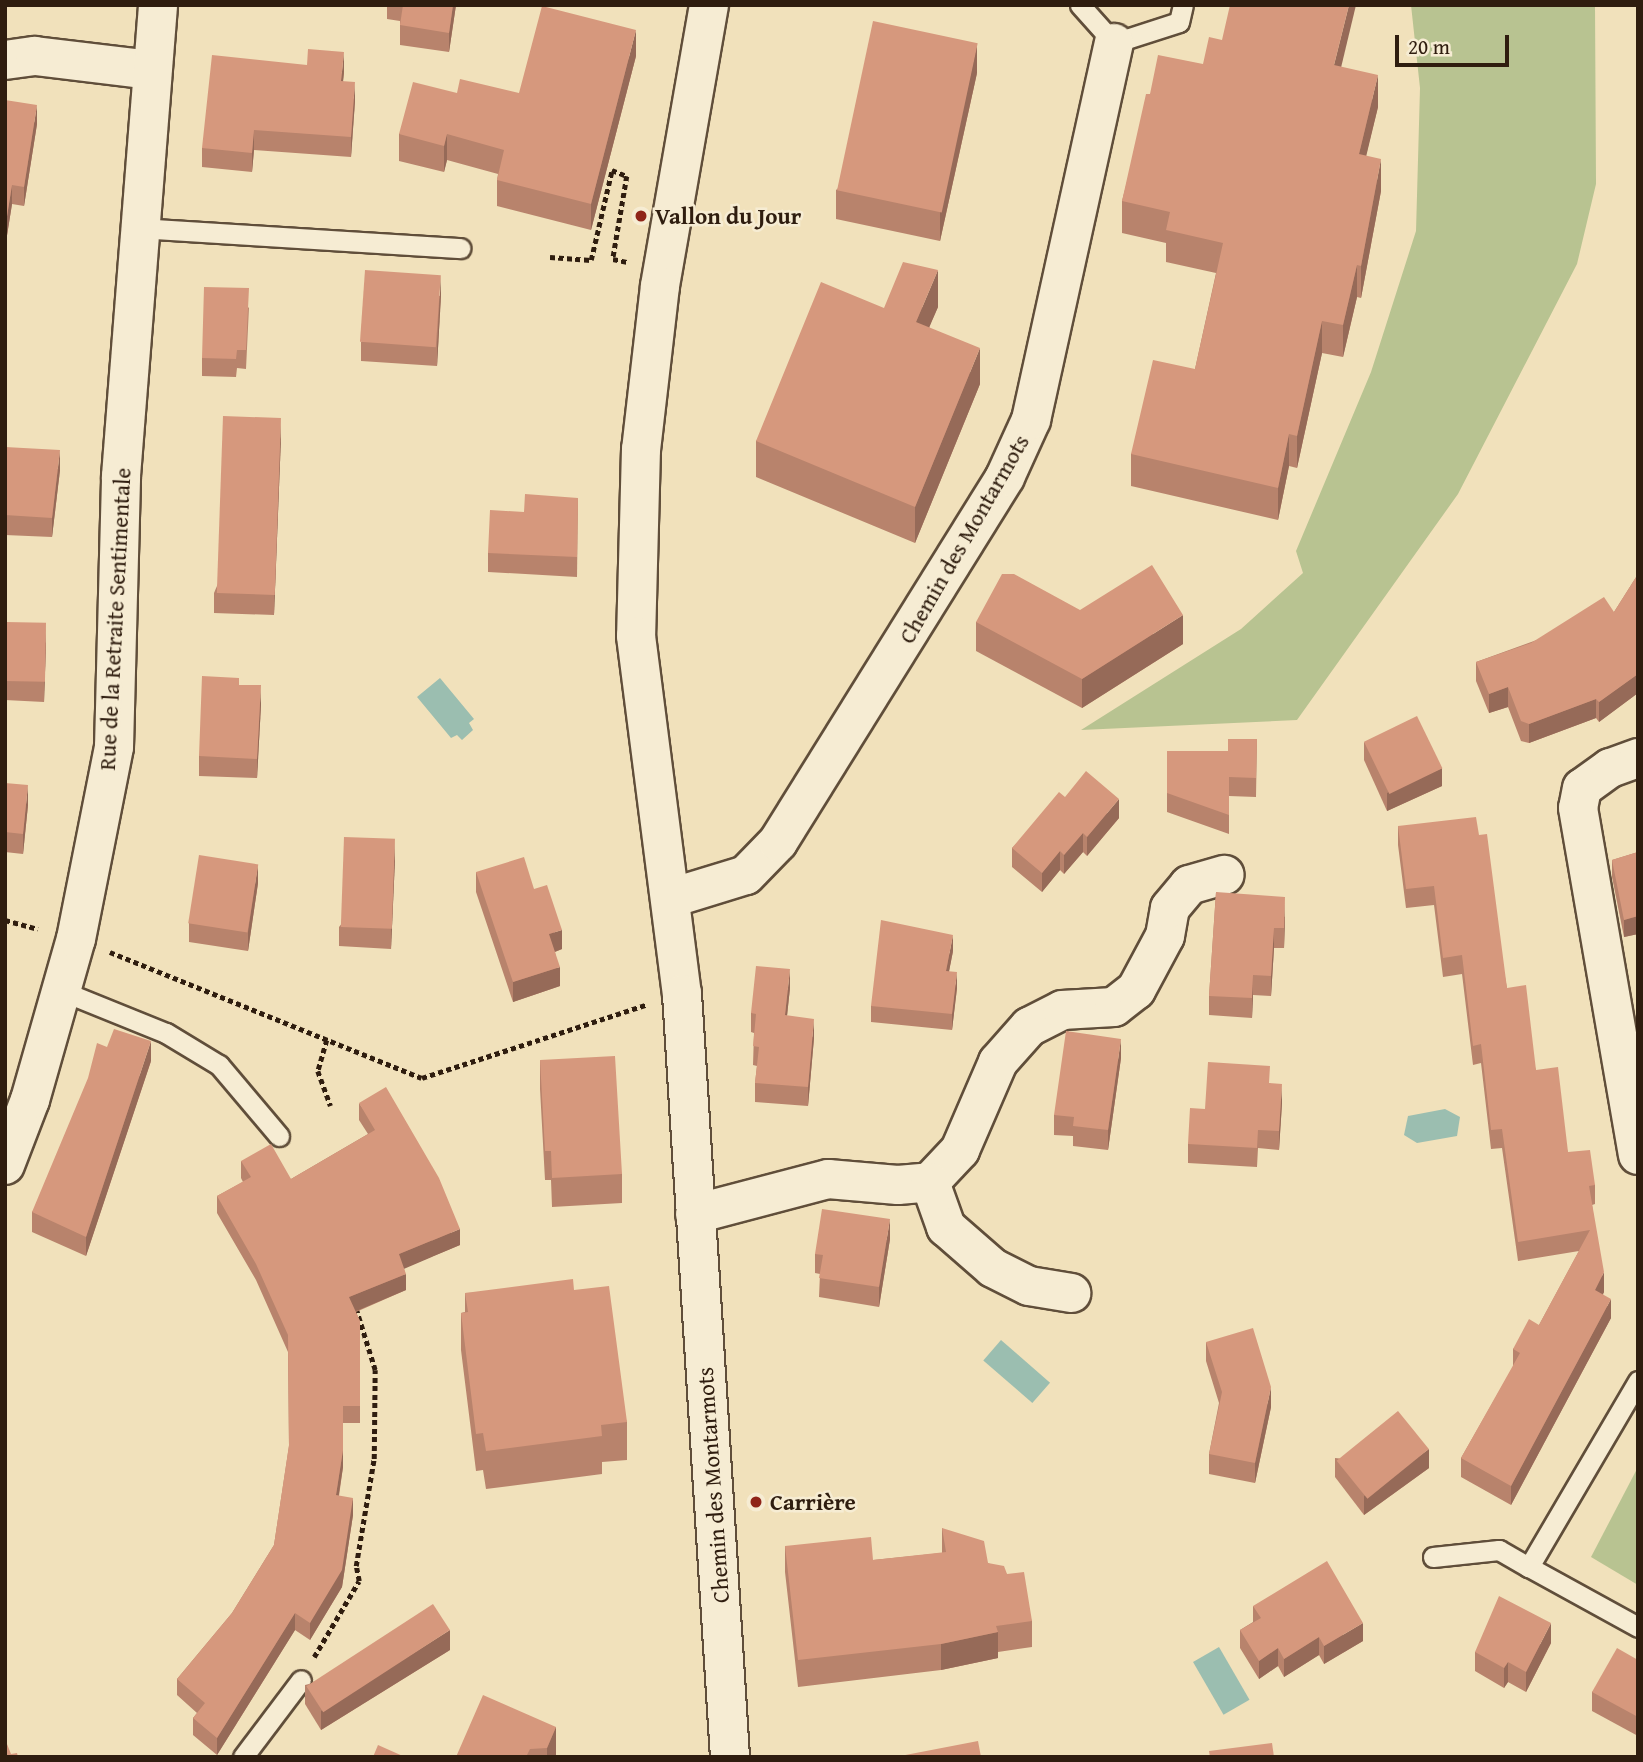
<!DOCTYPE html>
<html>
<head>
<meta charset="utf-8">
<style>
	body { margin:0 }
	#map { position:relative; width:1643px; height:1762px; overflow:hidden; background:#f1e1bb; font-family:"Gentium Book Plus",serif }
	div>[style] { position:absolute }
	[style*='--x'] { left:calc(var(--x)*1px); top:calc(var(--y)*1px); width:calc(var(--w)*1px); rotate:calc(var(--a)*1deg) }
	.green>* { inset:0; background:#b8c391 }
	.water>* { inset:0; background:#9bbeb0; transform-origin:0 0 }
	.path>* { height:4.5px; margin-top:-2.25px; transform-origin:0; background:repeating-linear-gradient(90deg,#2f1d0f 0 5px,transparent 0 8.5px) }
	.roads { filter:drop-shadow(2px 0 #604e3a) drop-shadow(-2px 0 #604e3a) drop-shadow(0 2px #604e3a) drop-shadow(0 -2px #604e3a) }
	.lane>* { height:19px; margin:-9.5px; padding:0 9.5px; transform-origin:9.5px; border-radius:9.5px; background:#f6ecd3 }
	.street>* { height:38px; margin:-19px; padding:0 19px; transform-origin:19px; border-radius:19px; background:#f6ecd3 }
	.wall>* { inset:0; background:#b8836c }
	.shaded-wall>* { inset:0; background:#966a58 }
	.building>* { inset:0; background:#d6987d; transform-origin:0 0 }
	.dots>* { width:19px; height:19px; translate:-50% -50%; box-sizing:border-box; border:4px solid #f6ecd3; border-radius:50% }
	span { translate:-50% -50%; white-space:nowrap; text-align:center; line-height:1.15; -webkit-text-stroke:5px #f6ecd3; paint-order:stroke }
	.poi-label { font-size:23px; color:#2f1d0f; font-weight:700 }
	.left { translate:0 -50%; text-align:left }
	.street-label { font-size:23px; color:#2f1d0f }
	.frame { position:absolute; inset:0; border:7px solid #2f1d0f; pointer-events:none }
	.scale { position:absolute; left:1395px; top:35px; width:114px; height:32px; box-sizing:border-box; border:4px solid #2f1d0f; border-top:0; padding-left:9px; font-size:21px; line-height:24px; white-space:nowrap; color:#2f1d0f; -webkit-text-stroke:5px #f6ecd3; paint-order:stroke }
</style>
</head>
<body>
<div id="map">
	<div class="green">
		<div style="clip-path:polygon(1411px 5px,1595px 5px,1596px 184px,1577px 264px,1458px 494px,1297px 720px,1081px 730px,1241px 629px,1303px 573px,1296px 551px,1371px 372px,1416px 231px,1420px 88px)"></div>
		<div style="clip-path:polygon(1638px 1467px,1638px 1585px,1591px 1557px)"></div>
	</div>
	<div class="water">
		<div style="clip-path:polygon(440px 678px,474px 719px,469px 723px,473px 730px,462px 740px,457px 735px,451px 738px,417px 697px)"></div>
		<div style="clip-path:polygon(1445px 1109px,1460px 1117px,1457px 1136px,1417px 1143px,1404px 1135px,1408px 1116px)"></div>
		<div style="left:1001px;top:1340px;width:65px;height:27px;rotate:41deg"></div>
		<div style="left:1219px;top:1647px;width:61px;height:30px;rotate:60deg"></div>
	</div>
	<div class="path">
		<div style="--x:550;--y:257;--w:41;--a:4.2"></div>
		<div style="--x:591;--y:260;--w:92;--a:-76.9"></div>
		<div style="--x:612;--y:170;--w:16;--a:22"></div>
		<div style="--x:627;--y:176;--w:84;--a:99.6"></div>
		<div style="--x:613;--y:259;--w:14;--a:12"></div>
		<div style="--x:5;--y:920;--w:34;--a:15"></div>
		<div style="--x:110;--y:952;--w:336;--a:22"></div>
		<div style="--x:422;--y:1078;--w:236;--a:-18.1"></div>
		<div style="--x:327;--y:1040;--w:32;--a:106"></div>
		<div style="--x:318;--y:1071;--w:37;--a:70"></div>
		<div style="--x:314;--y:1657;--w:88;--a:-59.4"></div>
		<div style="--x:359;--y:1581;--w:15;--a:-101"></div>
		<div style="--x:356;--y:1566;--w:109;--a:-80.5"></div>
		<div style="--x:374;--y:1459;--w:89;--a:-89.4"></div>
		<div style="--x:375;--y:1370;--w:64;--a:-107.3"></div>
	</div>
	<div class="roads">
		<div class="lane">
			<div style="--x:1080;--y:5;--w:51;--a:48.2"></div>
			<div style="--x:1114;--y:43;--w:68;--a:-17.9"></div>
			<div style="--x:1179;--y:22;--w:17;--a:-77"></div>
			<div style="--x:140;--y:228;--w:321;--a:3.6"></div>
			<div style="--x:62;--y:991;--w:112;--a:22"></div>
			<div style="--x:166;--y:1033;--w:62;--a:31.1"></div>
			<div style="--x:219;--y:1065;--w:93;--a:49.8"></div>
			<div style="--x:1638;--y:1381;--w:216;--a:120.4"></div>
			<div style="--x:1529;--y:1567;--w:124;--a:28.8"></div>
			<div style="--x:1433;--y:1557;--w:66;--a:-6.1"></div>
			<div style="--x:1499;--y:1550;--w:34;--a:30"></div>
			<div style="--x:243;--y:1757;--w:96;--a:-53"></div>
		</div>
		<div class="street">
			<div style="--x:709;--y:5;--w:285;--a:99.9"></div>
			<div style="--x:660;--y:286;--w:164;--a:96.6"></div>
			<div style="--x:641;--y:449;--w:187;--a:91.5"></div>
			<div style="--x:636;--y:636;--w:361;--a:82.7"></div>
			<div style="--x:682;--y:994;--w:765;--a:86.4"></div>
			<div style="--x:5;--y:60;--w:30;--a:-8"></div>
			<div style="--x:35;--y:56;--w:116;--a:6.9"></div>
			<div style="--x:1638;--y:758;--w:30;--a:160"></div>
			<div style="--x:1610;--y:768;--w:34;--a:144"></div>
			<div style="--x:1582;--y:788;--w:20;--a:101"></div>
			<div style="--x:1578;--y:808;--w:352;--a:80.2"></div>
			<div style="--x:671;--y:898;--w:78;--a:-17"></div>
			<div style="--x:746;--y:875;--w:46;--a:-45.9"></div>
			<div style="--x:778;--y:842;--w:430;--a:-58.1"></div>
			<div style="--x:1005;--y:477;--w:63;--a:-65.5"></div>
			<div style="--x:1031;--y:420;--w:386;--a:-77.6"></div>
			<div style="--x:5;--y:1165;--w:70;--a:-69"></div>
			<div style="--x:30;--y:1100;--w:167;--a:-74.1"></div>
			<div style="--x:76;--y:939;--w:196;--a:-78.8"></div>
			<div style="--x:114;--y:747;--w:271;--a:-88.5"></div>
			<div style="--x:121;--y:476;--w:472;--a:-85.5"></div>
			<div style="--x:930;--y:1182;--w:44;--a:-46.8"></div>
			<div style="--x:960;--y:1150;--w:96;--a:-66.6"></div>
			<div style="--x:998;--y:1062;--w:47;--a:-48.5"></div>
			<div style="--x:1029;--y:1027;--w:37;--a:-27"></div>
			<div style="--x:1062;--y:1010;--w:52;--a:-3.3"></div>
			<div style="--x:1114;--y:1007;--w:28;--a:-38"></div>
			<div style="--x:1136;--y:990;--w:61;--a:-61.8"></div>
			<div style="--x:1165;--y:936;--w:28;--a:-80"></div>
			<div style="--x:1170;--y:908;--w:30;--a:-50"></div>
			<div style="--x:1189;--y:885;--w:37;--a:-16"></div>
			<div style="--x:695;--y:1214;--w:138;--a:-14.7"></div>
			<div style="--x:828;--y:1179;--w:70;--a:4.9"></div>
			<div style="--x:898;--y:1185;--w:32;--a:-5"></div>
			<div style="--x:930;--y:1182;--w:48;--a:70.4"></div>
			<div style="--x:946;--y:1227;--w:62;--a:41.1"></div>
			<div style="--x:993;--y:1268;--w:40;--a:26.6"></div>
			<div style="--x:1029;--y:1286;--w:43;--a:9.5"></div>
		</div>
	</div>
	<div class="wall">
		<div style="clip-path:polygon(387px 5px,456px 5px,449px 52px,400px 45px,400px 21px,387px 19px)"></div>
		<div style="clip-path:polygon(636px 56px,591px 230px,497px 206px,497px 180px,498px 174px,447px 160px,444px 172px,399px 161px,399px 134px,457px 93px,519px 93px)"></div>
		<div style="clip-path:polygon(1203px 64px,1341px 67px,1378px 107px,1366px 155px,1381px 191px,1361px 298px,1357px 297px,1343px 357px,1322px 353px,1297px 468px,1289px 466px,1278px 520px,1131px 486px,1131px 454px,1195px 369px,1216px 273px,1166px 262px,1166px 243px,1122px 233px,1122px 201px,1150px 94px)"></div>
		<div style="clip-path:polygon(344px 72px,343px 81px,355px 101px,351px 157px,254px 150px,252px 172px,202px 167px,202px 148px)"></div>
		<div style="clip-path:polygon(977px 73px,940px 241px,836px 219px,836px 190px)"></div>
		<div style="clip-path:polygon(5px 100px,37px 124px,24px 206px,12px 204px,5px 248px)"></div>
		<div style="clip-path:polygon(441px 295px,437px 366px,361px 361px,361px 342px)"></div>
		<div style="clip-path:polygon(249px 307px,246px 369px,237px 368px,236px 377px,202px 376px,202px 358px)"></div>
		<div style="clip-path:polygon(938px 307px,929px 327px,980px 384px,915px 543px,756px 477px,756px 441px,884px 308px)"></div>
		<div style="clip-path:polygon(281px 437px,274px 615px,214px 613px,214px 593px)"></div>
		<div style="clip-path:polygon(5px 447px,60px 470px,52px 537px,5px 535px)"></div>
		<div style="clip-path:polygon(578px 498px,577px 577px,488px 572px,488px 553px)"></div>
		<div style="clip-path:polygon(1638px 574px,1638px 693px,1599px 722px,1596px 718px,1529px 743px,1521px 741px,1508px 707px,1489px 713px,1476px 681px,1476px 662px,1614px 612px)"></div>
		<div style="clip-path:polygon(1080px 610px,1183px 644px,1082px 708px,976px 651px,976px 622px)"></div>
		<div style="clip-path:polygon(5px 622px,46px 643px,44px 702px,5px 700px)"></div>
		<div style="clip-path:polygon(239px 685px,261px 705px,257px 778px,199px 776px,199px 756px)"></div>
		<div style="clip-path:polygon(1257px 739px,1256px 797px,1229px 796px,1229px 834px,1167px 812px,1167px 751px,1228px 751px)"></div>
		<div style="clip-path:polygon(1364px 742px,1442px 786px,1387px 811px,1364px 760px)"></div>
		<div style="clip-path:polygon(5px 783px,28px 805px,23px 854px,5px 852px)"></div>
		<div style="clip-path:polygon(1065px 797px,1119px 818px,1087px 856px,1083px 852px,1064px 874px,1060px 870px,1042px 892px,1012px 867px,1012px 848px)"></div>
		<div style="clip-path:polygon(1398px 826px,1479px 835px,1507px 988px,1536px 1070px,1568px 1152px,1595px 1185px,1595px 1204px,1592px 1205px,1604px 1292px,1603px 1294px,1611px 1318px,1511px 1505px,1461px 1477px,1461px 1458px,1513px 1367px,1513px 1349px,1539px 1325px,1579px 1251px,1518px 1261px,1502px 1148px,1491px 1149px,1481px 1063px,1473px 1065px,1462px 974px,1443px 977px,1434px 905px,1406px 908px,1398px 845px)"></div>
		<div style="clip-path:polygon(1638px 852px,1638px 934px,1624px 937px,1612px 877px,1612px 860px)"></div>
		<div style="clip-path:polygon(395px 859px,391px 949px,339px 946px,339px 927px)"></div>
		<div style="clip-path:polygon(476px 872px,534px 889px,562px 949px,555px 952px,560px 986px,513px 1002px,476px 892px)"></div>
		<div style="clip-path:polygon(258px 883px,248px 951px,189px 942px,189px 923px)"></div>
		<div style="clip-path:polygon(1216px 892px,1285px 917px,1284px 948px,1274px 948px,1271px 996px,1253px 995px,1252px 1018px,1209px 1015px,1209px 996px)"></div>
		<div style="clip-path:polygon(953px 951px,949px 971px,957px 988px,952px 1030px,871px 1022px,871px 1006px)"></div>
		<div style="clip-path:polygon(790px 988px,787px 1016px,814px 1038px,808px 1106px,755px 1102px,755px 1083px,757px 1066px,753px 1065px,754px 1033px,751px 1032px,751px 1013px)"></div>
		<div style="clip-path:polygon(1121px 1058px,1108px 1150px,1073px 1146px,1073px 1136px,1054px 1135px,1054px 1115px)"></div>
		<div style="clip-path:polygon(540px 1060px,622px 1174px,622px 1203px,552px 1207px,551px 1180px,545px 1180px,540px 1089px)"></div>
		<div style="clip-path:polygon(151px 1061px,86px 1256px,32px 1232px,32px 1212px)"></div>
		<div style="clip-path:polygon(1270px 1083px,1282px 1103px,1279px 1150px,1258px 1148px,1257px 1167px,1188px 1163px,1188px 1144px,1205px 1109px)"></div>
		<div style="clip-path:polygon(359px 1103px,460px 1245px,404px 1268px,406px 1290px,356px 1312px,360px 1321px,360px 1423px,343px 1423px,343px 1467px,339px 1496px,353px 1515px,342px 1587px,310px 1640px,295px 1630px,217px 1755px,193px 1735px,193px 1718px,197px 1713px,177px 1695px,177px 1679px,232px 1613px,274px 1545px,289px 1446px,288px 1352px,256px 1280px,217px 1213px,217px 1196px,243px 1182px,241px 1178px,241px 1161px,291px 1179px,368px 1134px,359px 1120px)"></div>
		<div style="clip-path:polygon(890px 1239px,879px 1307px,819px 1297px,820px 1274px,815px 1273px,815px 1254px)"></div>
		<div style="clip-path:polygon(574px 1290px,627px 1422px,627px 1460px,602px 1462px,602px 1474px,486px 1489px,483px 1470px,476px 1471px,461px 1350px,461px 1313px,465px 1312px,465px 1293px)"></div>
		<div style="clip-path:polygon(1206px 1342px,1271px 1407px,1255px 1483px,1209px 1474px,1209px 1454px,1219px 1403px,1206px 1361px)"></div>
		<div style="clip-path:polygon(1335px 1458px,1429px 1468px,1364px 1515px,1335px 1477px)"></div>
		<div style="clip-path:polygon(942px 1528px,988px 1563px,1007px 1574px,1032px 1621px,1032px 1647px,998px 1652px,998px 1658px,941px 1670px,798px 1687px,785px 1572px,785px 1546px,873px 1560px,942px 1553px)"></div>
		<div style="clip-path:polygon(1253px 1606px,1363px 1641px,1324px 1664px,1319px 1655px,1284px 1677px,1278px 1666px,1259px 1679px,1240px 1648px,1240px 1630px,1253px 1622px)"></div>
		<div style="clip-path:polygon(1551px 1643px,1526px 1692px,1508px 1682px,1504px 1688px,1475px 1671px,1475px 1652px)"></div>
		<div style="clip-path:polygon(450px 1650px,321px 1730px,305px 1704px,305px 1685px)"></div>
		<div style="clip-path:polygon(1638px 1660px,1638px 1736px,1592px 1711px,1592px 1692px)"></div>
		<div style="clip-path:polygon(556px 1727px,556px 1757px,456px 1757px)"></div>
	</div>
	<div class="shaded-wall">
		<div style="clip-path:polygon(453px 5px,456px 5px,449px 52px,449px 33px)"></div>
		<div style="clip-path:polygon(1349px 5px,1356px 5px,1334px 97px,1334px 65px)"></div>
		<div style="clip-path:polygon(636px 30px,636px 56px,591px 230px,591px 204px)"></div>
		<div style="clip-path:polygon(977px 44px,977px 73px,940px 241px,940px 213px)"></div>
		<div style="clip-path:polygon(344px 52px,344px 72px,341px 101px,341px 81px)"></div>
		<div style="clip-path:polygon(1378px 75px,1378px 107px,1359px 186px,1359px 154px)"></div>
		<div style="clip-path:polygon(355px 82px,355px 101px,351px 157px,351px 137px)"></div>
		<div style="clip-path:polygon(37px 105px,37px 124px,24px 206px,24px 187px)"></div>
		<div style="clip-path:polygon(254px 130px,254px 150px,252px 172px,252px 153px)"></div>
		<div style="clip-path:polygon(447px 134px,447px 160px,444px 172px,444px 146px)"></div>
		<div style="clip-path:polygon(1381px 159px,1381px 191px,1361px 298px,1361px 266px)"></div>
		<div style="clip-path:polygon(12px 185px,12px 204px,5px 248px,5px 229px)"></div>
		<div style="clip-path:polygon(1357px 265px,1357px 297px,1343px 357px,1343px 325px)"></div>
		<div style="clip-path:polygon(938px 270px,938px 307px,916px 358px,916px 322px)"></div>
		<div style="clip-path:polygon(441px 275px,441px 295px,437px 366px,437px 347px)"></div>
		<div style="clip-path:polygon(1322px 321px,1322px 353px,1297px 468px,1297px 436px)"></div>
		<div style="clip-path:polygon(980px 348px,980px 384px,915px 543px,915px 507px)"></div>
		<div style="clip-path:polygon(281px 418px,281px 437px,274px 615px,274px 596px)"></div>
		<div style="clip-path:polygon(1289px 434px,1289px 466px,1278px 520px,1278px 488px)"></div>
		<div style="clip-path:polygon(60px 450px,60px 470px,52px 537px,52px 518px)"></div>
		<div style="clip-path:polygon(1183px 615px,1183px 644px,1082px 708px,1082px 679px)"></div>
		<div style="clip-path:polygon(46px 623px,46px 643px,44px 702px,44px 682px)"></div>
		<div style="clip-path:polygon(1638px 674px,1638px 693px,1599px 722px,1599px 702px)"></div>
		<div style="clip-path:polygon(261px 685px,261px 705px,257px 778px,257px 759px)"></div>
		<div style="clip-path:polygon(1508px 687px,1508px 707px,1489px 713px,1489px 694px)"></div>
		<div style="clip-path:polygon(1596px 699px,1596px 718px,1529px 743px,1529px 724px)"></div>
		<div style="clip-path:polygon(1442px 768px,1442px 786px,1387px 811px,1387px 793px)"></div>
		<div style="clip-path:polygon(28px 785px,28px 805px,23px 854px,23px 834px)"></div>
		<div style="clip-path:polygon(1119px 799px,1119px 818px,1087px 856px,1087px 837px)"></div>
		<div style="clip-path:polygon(1083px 833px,1083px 852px,1064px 874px,1064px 855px)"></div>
		<div style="clip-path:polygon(395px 839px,395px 859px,391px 949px,391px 929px)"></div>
		<div style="clip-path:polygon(1060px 851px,1060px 870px,1042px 892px,1042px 873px)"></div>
		<div style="clip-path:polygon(258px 864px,258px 883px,248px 951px,248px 932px)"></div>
		<div style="clip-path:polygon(1285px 897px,1285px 917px,1284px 948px,1284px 928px)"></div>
		<div style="clip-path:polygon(1638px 916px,1638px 934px,1624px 937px,1624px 920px)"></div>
		<div style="clip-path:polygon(1274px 928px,1274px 948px,1271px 996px,1271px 976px)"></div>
		<div style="clip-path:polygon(562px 930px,562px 949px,549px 954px,549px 934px)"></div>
		<div style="clip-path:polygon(953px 935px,953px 951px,946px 987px,946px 971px)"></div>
		<div style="clip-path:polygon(560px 967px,560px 986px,513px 1002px,513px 982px)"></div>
		<div style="clip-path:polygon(790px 969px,790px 988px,785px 1034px,785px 1015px)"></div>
		<div style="clip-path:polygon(957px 972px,957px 988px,952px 1030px,952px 1014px)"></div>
		<div style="clip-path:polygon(1253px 975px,1253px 995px,1252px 1018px,1252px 998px)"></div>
		<div style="clip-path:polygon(814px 1019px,814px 1038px,808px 1106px,808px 1087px)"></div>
		<div style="clip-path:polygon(1121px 1039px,1121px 1058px,1108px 1150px,1108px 1130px)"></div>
		<div style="clip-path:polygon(151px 1041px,151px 1061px,86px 1256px,86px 1237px)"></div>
		<div style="clip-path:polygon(1282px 1084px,1282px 1103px,1279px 1150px,1279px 1131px)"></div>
		<div style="clip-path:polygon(890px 1219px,890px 1239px,879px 1307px,879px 1287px)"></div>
		<div style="clip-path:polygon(460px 1229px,460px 1245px,399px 1271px,399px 1254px)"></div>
		<div style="clip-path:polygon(1604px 1272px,1604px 1292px,1595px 1309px,1595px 1290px)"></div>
		<div style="clip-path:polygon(406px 1274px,406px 1290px,349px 1314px,349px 1297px)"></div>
		<div style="clip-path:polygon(1611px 1299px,1611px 1318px,1511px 1505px,1511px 1486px)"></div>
		<div style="clip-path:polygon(1271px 1387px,1271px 1407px,1255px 1483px,1255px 1463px)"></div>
		<div style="clip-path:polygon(1429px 1449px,1429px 1468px,1364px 1515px,1364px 1496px)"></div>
		<div style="clip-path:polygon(343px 1450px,343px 1467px,336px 1512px,336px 1495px)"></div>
		<div style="clip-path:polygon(353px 1498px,353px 1515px,342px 1587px,310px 1640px,310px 1623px)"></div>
		<div style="clip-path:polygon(295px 1613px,295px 1630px,217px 1755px,217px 1738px)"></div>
		<div style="clip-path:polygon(1363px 1623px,1363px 1641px,1324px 1664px,1324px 1646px)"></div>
		<div style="clip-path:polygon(1551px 1623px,1551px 1643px,1526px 1692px,1526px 1672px)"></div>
		<div style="clip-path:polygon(450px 1630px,450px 1650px,321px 1730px,321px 1711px)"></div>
		<div style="clip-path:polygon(998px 1632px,998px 1658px,941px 1670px,941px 1644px)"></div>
		<div style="clip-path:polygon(1319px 1637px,1319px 1655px,1284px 1677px,1284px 1659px)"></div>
		<div style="clip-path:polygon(1278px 1648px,1278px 1666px,1259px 1679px,1259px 1661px)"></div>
		<div style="clip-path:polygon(1508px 1662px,1508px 1682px,1504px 1688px,1504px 1668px)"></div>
		<div style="clip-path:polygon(556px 1727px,556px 1757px,547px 1757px,547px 1748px)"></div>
	</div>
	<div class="building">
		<div style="clip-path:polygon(403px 5px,453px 5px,449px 33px,400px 25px)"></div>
		<div style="clip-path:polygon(1230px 5px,1349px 5px,1334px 65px,1378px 75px,1359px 154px,1381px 159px,1361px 266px,1357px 265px,1343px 325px,1322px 321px,1297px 436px,1289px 434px,1278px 488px,1131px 454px,1153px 360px,1195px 369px,1223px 243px,1166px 230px,1170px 212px,1122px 201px,1146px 94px,1150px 94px,1158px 55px,1203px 64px,1209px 37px,1222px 40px)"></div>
		<div style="clip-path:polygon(542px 6px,636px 30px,591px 204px,497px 180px,504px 150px,447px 134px,444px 146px,399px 134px,413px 82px,457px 93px,460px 79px,519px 93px)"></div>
		<div style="left:873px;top:21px;width:107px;height:173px;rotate:12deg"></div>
		<div style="clip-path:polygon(308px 49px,344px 52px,341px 81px,355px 82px,351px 137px,254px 130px,252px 153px,202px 148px,212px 55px,307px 65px)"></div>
		<div style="clip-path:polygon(5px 100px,37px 105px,24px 187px,12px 185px,5px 229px)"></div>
		<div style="clip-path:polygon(903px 262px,938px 270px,916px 322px,980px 348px,915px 507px,756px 441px,821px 282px,884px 308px)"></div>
		<div style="left:365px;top:270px;width:76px;height:72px;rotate:4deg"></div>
		<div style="clip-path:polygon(204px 287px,249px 288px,246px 350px,237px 350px,236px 359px,202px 358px)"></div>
		<div style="left:223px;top:416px;width:58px;height:177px;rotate:2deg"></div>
		<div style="clip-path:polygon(5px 447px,60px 450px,52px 518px,5px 515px)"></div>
		<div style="clip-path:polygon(525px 494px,578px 498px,577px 557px,488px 553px,490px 510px,524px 512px)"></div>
		<div style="clip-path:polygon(1152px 565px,1183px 615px,1082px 679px,976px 622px,1002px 574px,1014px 574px,1080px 610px)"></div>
		<div style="clip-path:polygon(1638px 574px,1638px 674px,1599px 702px,1596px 699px,1529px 724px,1521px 721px,1508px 687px,1489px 694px,1476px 662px,1531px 643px,1604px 597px,1614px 612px)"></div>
		<div style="left:5px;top:622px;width:41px;height:59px;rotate:1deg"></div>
		<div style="clip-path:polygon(202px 676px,239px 678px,239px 685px,261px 685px,257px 759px,199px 756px)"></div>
		<div style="left:1417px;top:716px;width:58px;height:59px;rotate:64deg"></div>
		<div style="clip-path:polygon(1228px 739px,1257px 739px,1256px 778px,1229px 777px,1229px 815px,1167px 793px,1167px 751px,1228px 751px)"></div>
		<div style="clip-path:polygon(1086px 771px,1119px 799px,1087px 837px,1083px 833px,1064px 855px,1060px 851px,1042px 873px,1012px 848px,1059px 792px,1065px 797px)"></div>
		<div style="clip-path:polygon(5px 783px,28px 785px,23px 834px,5px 832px)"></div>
		<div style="clip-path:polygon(1476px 817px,1479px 835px,1487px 834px,1507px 988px,1526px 985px,1536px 1070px,1558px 1067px,1568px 1152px,1590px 1150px,1595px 1185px,1589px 1186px,1604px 1272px,1595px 1290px,1611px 1299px,1511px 1486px,1461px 1458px,1520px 1353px,1513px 1349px,1529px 1319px,1539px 1325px,1590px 1230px,1518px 1242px,1502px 1129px,1491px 1130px,1481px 1044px,1473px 1046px,1462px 955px,1443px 958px,1434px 886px,1406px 889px,1398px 826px)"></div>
		<div style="left:344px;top:837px;width:51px;height:90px;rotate:2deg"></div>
		<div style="clip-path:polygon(1638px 852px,1638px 916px,1624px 920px,1612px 860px)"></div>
		<div style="left:199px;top:855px;width:60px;height:69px;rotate:9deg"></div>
		<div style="clip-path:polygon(524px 857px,534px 889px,547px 885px,562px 930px,549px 934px,560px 967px,513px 982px,476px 872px)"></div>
		<div style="clip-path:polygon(1216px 892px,1285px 897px,1284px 928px,1274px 928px,1271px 976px,1253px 975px,1252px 998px,1209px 996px)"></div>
		<div style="clip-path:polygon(881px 920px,953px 935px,946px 971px,957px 972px,952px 1014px,871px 1006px)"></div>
		<div style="clip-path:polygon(756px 966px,790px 969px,785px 1015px,814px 1019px,808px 1087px,755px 1083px,759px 1047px,753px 1046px,756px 1014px,751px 1013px)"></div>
		<div style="clip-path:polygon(114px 1029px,151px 1041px,86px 1237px,32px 1212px,88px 1078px,97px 1043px,107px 1047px)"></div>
		<div style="clip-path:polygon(1066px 1031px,1121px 1039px,1108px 1130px,1073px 1126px,1074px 1117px,1054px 1115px)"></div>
		<div style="clip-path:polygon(615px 1056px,622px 1174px,552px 1178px,551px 1151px,545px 1151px,540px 1060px)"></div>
		<div style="clip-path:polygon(1208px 1062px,1270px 1066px,1269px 1083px,1282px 1084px,1279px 1131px,1258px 1130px,1257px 1148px,1188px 1144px,1190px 1108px,1205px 1109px)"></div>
		<div style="clip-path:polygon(386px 1087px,439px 1178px,460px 1229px,399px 1254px,406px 1274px,349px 1297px,360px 1321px,360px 1406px,343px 1406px,343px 1450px,336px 1495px,353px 1498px,342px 1570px,310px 1623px,295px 1613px,217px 1738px,193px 1718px,205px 1703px,177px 1679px,232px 1613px,274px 1545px,289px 1445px,288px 1335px,256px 1264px,217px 1196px,251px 1177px,241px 1161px,271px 1144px,291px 1179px,375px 1130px,359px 1103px)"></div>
		<div style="clip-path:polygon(822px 1209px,890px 1219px,879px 1287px,819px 1278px,823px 1255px,815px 1254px)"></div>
		<div style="clip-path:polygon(573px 1279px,574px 1290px,609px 1286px,627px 1422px,601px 1425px,602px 1436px,486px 1451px,483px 1433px,476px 1434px,461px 1313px,468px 1312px,465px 1293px)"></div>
		<div style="clip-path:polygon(1253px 1328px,1271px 1387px,1255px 1463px,1209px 1454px,1222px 1392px,1206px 1342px)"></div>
		<div style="left:1398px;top:1411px;width:49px;height:79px;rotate:51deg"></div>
		<div style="clip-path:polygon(942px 1528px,984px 1541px,988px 1563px,1004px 1566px,1007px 1574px,1024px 1572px,1032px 1621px,996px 1626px,998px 1632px,941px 1644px,798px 1660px,785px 1546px,871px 1537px,873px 1560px,946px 1552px)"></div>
		<div style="clip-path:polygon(1327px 1561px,1363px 1623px,1324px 1646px,1319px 1637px,1284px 1659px,1278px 1648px,1259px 1661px,1240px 1630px,1261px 1618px,1253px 1606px)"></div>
		<div style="clip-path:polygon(1499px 1596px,1551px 1623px,1526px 1672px,1508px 1662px,1504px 1668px,1475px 1652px)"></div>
		<div style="left:433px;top:1604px;width:31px;height:151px;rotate:57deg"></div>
		<div style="clip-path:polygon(1617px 1648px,1638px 1660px,1638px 1717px,1592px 1692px)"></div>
		<div style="clip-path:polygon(483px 1695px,556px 1727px,547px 1748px,530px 1749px,526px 1757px,456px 1757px)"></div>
		<div style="clip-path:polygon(5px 1739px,11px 1754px,17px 1753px,18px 1757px,5px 1757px)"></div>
		<div style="clip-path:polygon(978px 1741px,981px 1757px,895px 1757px)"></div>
		<div style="clip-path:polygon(1272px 1743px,1274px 1757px,1210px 1757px,1209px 1751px)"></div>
		<div style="clip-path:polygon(378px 1745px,405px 1757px,373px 1757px)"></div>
	</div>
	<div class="dots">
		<div style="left:641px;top:216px;background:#8f2418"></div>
		<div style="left:756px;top:1502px;background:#8f2418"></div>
	</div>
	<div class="poi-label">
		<span class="left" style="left:655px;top:216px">Vallon du Jour</span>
		<span class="left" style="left:770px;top:1502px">Carrière</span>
	</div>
	<div class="street-label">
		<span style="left:964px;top:539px;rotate:-60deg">Chemin des Montarmots</span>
		<span style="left:115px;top:619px;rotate:-87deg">Rue de la Retraite Sentimentale</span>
		<span style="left:713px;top:1485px;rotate:-94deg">Chemin des Montarmots</span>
	</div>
	<div class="frame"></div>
	<div class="scale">20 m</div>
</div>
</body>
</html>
